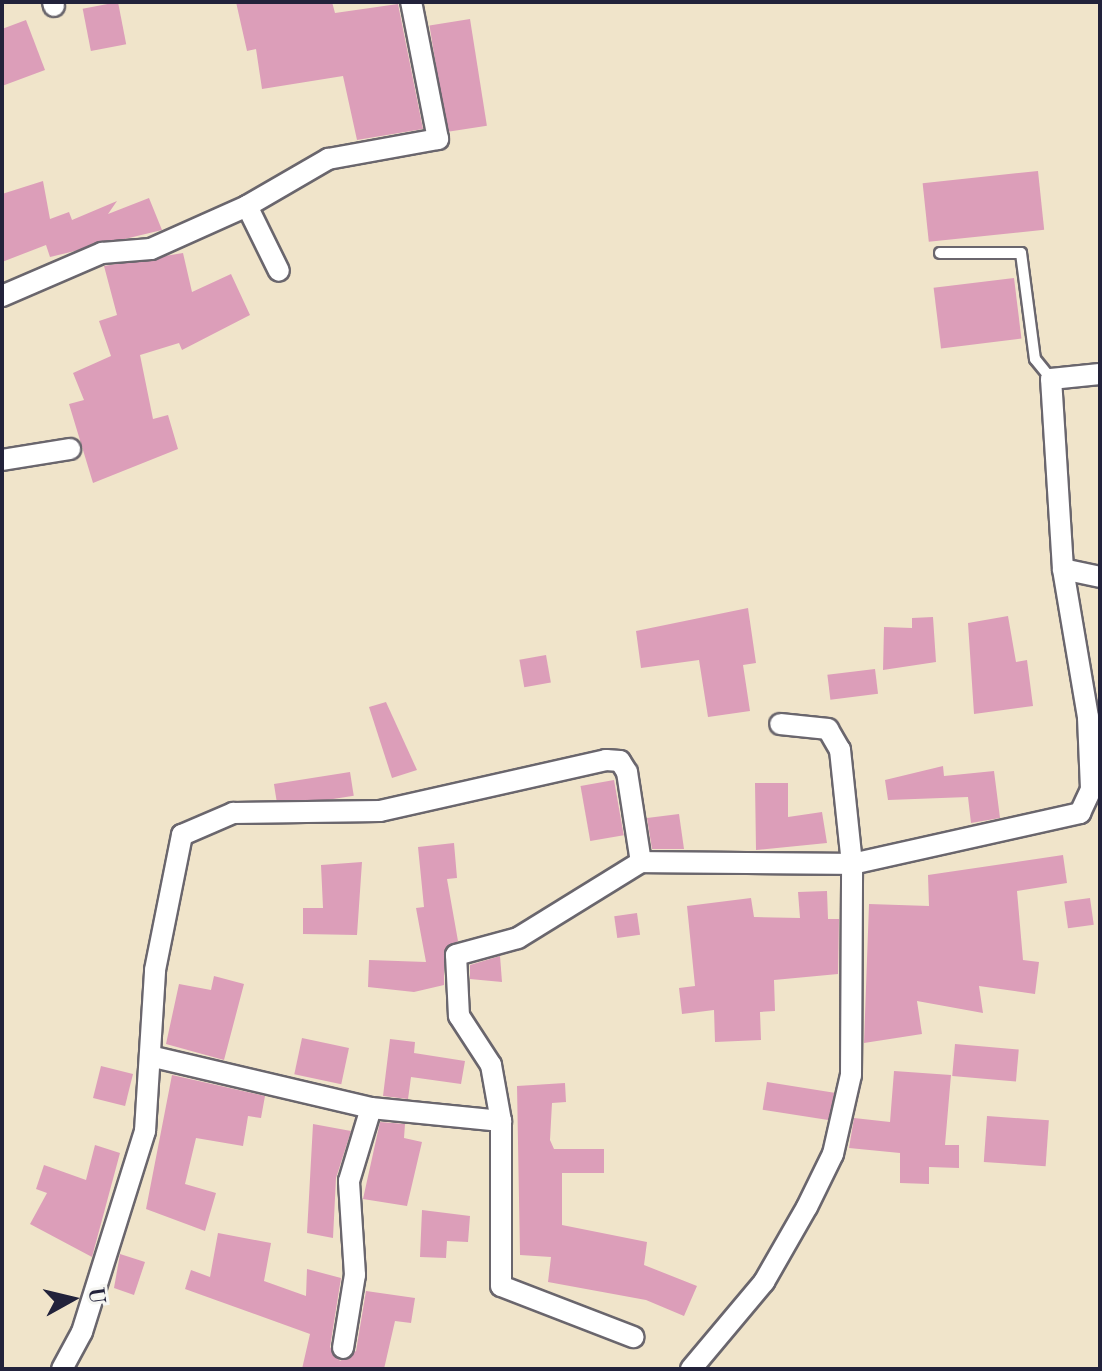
<!DOCTYPE html>
<html>
<head>
<meta charset="utf-8">
<style>
	body { margin:0 }
	#map { position:relative; width:1102px; height:1371px; overflow:hidden; background:#f0e4ca; font-family:"Old Standard TT",serif }
	div>[style] { position:absolute }
	[style*='--x'] { left:calc(var(--x)*1px); top:calc(var(--y)*1px); width:calc(var(--w)*1px); rotate:calc(var(--a)*1deg) }
	.building>* { inset:0; background:#dc9eb9; transform-origin:0 0 }
	.roads { filter:drop-shadow(2px 0 #6a666d) drop-shadow(-2px 0 #6a666d) drop-shadow(0 2px #6a666d) drop-shadow(0 -2px #6a666d) }
	.service>* { height:10px; margin:-5px; padding:0 5px; transform-origin:5px; border-radius:5px; background:#fff }
	.minor>* { height:20px; margin:-10px; padding:0 10px; transform-origin:10px; border-radius:10px; background:#fff }
	span { translate:-50% -50%; white-space:nowrap; text-align:center; line-height:1.15; -webkit-text-stroke:8px #f6f6f2; paint-order:stroke }
	.frame { position:absolute; inset:0; border:4px solid #22223b; pointer-events:none }
	.north { position:absolute; left:32px; top:1259px; width:80px; height:80px; -webkit-text-stroke:6px #f6f6f2; paint-order:stroke; rotate:82deg; font-size:22px; font-weight:700; line-height:32px; text-align:center; color:#22223b }
	.north::after { content:''; display:block; margin:auto; width:28px; height:36px; background:#22223b; clip-path:polygon(50% 0,100% 100%,50% 72%,0 100%) }
</style>
</head>
<body>
<div id="map">
	<div class="building">
		<div style="left:118px;top:2px;width:43px;height:36px;rotate:79deg"></div>
		<div style="clip-path:polygon(236px 2px,332px 2px,335px 13px,398px 4px,423px 129px,357px 140px,343px 76px,262px 89px,256px 49px,247px 51px)"></div>
		<div style="left:470px;top:19px;width:108px;height:41px;rotate:81deg"></div>
		<div style="clip-path:polygon(26px 20px,45px 70px,2px 86px,2px 29px)"></div>
		<div style="left:1038px;top:171px;width:59px;height:116px;rotate:84deg"></div>
		<div style="clip-path:polygon(43px 181px,50px 219px,69px 212px,72px 220px,117px 201px,108px 214px,149px 198px,162px 230px,50px 257px,46px 245px,2px 262px,2px 194px)"></div>
		<div style="clip-path:polygon(183px 253px,192px 292px,231px 274px,250px 315px,182px 350px,179px 343px,140px 355px,153px 419px,168px 415px,178px 449px,93px 483px,69px 404px,84px 400px,73px 373px,111px 356px,99px 321px,117px 315px,104px 266px)"></div>
		<div style="left:1014px;top:278px;width:61px;height:81px;rotate:83deg"></div>
		<div style="clip-path:polygon(748px 608px,756px 663px,743px 665px,750px 711px,708px 717px,699px 660px,641px 668px,636px 631px)"></div>
		<div style="clip-path:polygon(1008px 616px,1016px 662px,1027px 660px,1033px 706px,974px 714px,968px 623px)"></div>
		<div style="clip-path:polygon(933px 617px,936px 662px,883px 670px,884px 627px,912px 628px,912px 618px)"></div>
		<div style="left:546px;top:655px;width:28px;height:27px;rotate:80deg"></div>
		<div style="left:875px;top:669px;width:25px;height:48px;rotate:83deg"></div>
		<div style="clip-path:polygon(386px 702px,417px 770px,392px 778px,369px 707px)"></div>
		<div style="clip-path:polygon(943px 766px,944px 776px,994px 771px,1000px 818px,971px 823px,968px 797px,888px 800px,885px 780px)"></div>
		<div style="left:350px;top:772px;width:24px;height:77px;rotate:81deg"></div>
		<div style="left:614px;top:780px;width:56px;height:34px;rotate:80deg"></div>
		<div style="clip-path:polygon(755px 783px,788px 783px,788px 817px,822px 812px,827px 843px,756px 850px)"></div>
		<div style="clip-path:polygon(679px 814px,684px 849px,652px 849px,647px 818px)"></div>
		<div style="clip-path:polygon(454px 843px,457px 878px,447px 879px,458px 941px,444px 951px,444px 985px,414px 992px,368px 987px,369px 960px,426px 962px,416px 908px,424px 907px,418px 847px)"></div>
		<div style="clip-path:polygon(1063px 855px,1067px 883px,1017px 891px,1023px 960px,1039px 962px,1035px 994px,979px 986px,983px 1013px,917px 1001px,922px 1034px,864px 1043px,869px 904px,929px 906px,928px 875px)"></div>
		<div style="clip-path:polygon(362px 862px,357px 935px,303px 934px,303px 908px,323px 908px,321px 865px)"></div>
		<div style="clip-path:polygon(827px 891px,828px 919px,839px 919px,838px 974px,774px 980px,775px 1011px,760px 1012px,761px 1040px,715px 1042px,714px 1010px,682px 1014px,679px 988px,695px 986px,687px 906px,751px 898px,754px 917px,800px 918px,798px 892px)"></div>
		<div style="left:1090px;top:898px;width:27px;height:26px;rotate:82deg"></div>
		<div style="left:637px;top:913px;width:22px;height:23px;rotate:82deg"></div>
		<div style="clip-path:polygon(500px 956px,502px 982px,470px 979px,470px 965px)"></div>
		<div style="clip-path:polygon(214px 976px,244px 984px,224px 1060px,166px 1044px,179px 984px,211px 990px)"></div>
		<div style="left:302px;top:1038px;width:48px;height:37px;rotate:12deg"></div>
		<div style="clip-path:polygon(390px 1039px,415px 1042px,414px 1053px,465px 1061px,461px 1084px,411px 1077px,408px 1099px,383px 1096px)"></div>
		<div style="left:955px;top:1044px;width:64px;height:32px;rotate:5deg"></div>
		<div style="left:101px;top:1066px;width:33px;height:33px;rotate:14deg"></div>
		<div style="clip-path:polygon(894px 1071px,951px 1075px,945px 1145px,959px 1145px,959px 1168px,929px 1167px,929px 1184px,900px 1183px,900px 1153px,849px 1148px,854px 1118px,890px 1122px)"></div>
		<div style="clip-path:polygon(172px 1075px,265px 1096px,261px 1118px,248px 1116px,243px 1146px,196px 1138px,185px 1184px,216px 1193px,205px 1231px,146px 1209px)"></div>
		<div style="left:767px;top:1082px;width:68px;height:28px;rotate:9deg"></div>
		<div style="clip-path:polygon(565px 1083px,566px 1102px,552px 1103px,550px 1140px,554px 1149px,604px 1149px,604px 1173px,562px 1173px,562px 1225px,647px 1242px,644px 1265px,697px 1286px,684px 1316px,646px 1300px,548px 1282px,551px 1257px,520px 1255px,517px 1086px)"></div>
		<div style="left:987px;top:1116px;width:62px;height:46px;rotate:4deg"></div>
		<div style="clip-path:polygon(380px 1122px,405px 1124px,404px 1138px,422px 1142px,407px 1206px,363px 1199px)"></div>
		<div style="clip-path:polygon(313px 1124px,351px 1131px,336px 1178px,333px 1238px,307px 1233px)"></div>
		<div style="clip-path:polygon(95px 1145px,120px 1153px,92px 1257px,30px 1224px,47px 1193px,36px 1189px,44px 1165px,86px 1180px)"></div>
		<div style="clip-path:polygon(422px 1210px,470px 1216px,468px 1242px,447px 1241px,446px 1258px,420px 1257px)"></div>
		<div style="clip-path:polygon(218px 1233px,271px 1243px,264px 1281px,306px 1296px,307px 1269px,341px 1278px,330px 1347px,340px 1361px,356px 1351px,366px 1291px,415px 1298px,411px 1323px,395px 1321px,384px 1369px,302px 1369px,310px 1334px,185px 1289px,191px 1270px,210px 1277px)"></div>
		<div style="clip-path:polygon(120px 1254px,145px 1262px,134px 1295px,114px 1288px)"></div>
	</div>
	<div class="roads">
		<div class="service">
			<div style="--x:940;--y:253;--w:81;--a:0"></div>
			<div style="--x:1021;--y:253;--w:107;--a:82.5"></div>
			<div style="--x:1035;--y:359;--w:26;--a:51"></div>
		</div>
		<div class="minor">
			<div style="--x:53;--y:2;--w:4;--a:76"></div>
			<div style="--x:247;--y:206;--w:94;--a:-30.1"></div>
			<div style="--x:328;--y:159;--w:112;--a:-10.3"></div>
			<div style="--x:438;--y:139;--w:140;--a:-101.1"></div>
			<div style="--x:2;--y:296;--w:109;--a:-23.3"></div>
			<div style="--x:102;--y:253;--w:49;--a:-4.7"></div>
			<div style="--x:151;--y:249;--w:105;--a:-24.1"></div>
			<div style="--x:247;--y:206;--w:72;--a:63.8"></div>
			<div style="--x:2;--y:460;--w:69;--a:-9.2"></div>
			<div style="--x:1063;--y:569;--w:38;--a:12"></div>
			<div style="--x:154;--y:1057;--w:223;--a:13.2"></div>
			<div style="--x:371;--y:1108;--w:131;--a:5.7"></div>
			<div style="--x:501;--y:1121;--w:57;--a:-100.1"></div>
			<div style="--x:491;--y:1065;--w:59;--a:-123.1"></div>
			<div style="--x:459;--y:1016;--w:61;--a:-92.8"></div>
			<div style="--x:456;--y:955;--w:64;--a:-15.3"></div>
			<div style="--x:518;--y:938;--w:145;--a:-31.7"></div>
			<div style="--x:501;--y:1121;--w:165;--a:90"></div>
			<div style="--x:501;--y:1286;--w:142;--a:21.1"></div>
			<div style="--x:343;--y:1348;--w:74;--a:-80.7"></div>
			<div style="--x:355;--y:1275;--w:94;--a:-93.7"></div>
			<div style="--x:349;--y:1181;--w:76;--a:-73.2"></div>
			<div style="--x:62;--y:1369;--w:42;--a:-61.6"></div>
			<div style="--x:82;--y:1332;--w:211;--a:-72.6"></div>
			<div style="--x:145;--y:1131;--w:161;--a:-86.4"></div>
			<div style="--x:155;--y:970;--w:138;--a:-78.7"></div>
			<div style="--x:182;--y:835;--w:56;--a:-23.3"></div>
			<div style="--x:233;--y:813;--w:147;--a:-0.8"></div>
			<div style="--x:380;--y:811;--w:232;--a:-12.7"></div>
			<div style="--x:606;--y:760;--w:14;--a:4"></div>
			<div style="--x:620;--y:761;--w:13;--a:58"></div>
			<div style="--x:627;--y:772;--w:91;--a:81.2"></div>
			<div style="--x:641;--y:862;--w:211;--a:0.5"></div>
			<div style="--x:852;--y:864;--w:234;--a:-12.6"></div>
			<div style="--x:1080;--y:813;--w:26;--a:-65"></div>
			<div style="--x:1091;--y:789;--w:72;--a:-92.4"></div>
			<div style="--x:1088;--y:717;--w:150;--a:-99.6"></div>
			<div style="--x:1063;--y:569;--w:190;--a:-93.6"></div>
			<div style="--x:1051;--y:379;--w:49;--a:-5.8"></div>
			<div style="--x:691;--y:1369;--w:114;--a:-50"></div>
			<div style="--x:764;--y:1282;--w:86;--a:-60.2"></div>
			<div style="--x:807;--y:1207;--w:59;--a:-63.9"></div>
			<div style="--x:833;--y:1154;--w:81;--a:-77.2"></div>
			<div style="--x:851;--y:1075;--w:211;--a:-89.7"></div>
			<div style="--x:852;--y:864;--w:115;--a:-96"></div>
			<div style="--x:840;--y:750;--w:24;--a:-120"></div>
			<div style="--x:828;--y:729;--w:48;--a:-174.1"></div>
		</div>
	</div>
	<div class="frame"></div>
	<div class="north">U</div>
</div>
</body>
</html>
